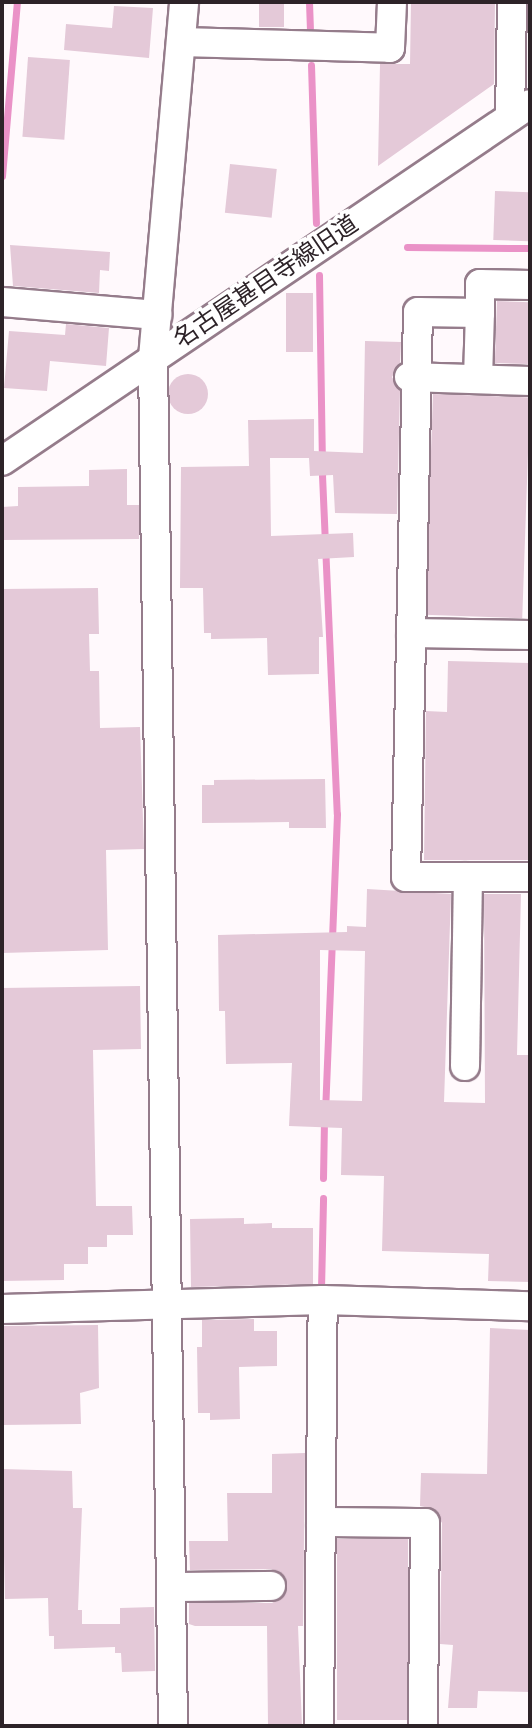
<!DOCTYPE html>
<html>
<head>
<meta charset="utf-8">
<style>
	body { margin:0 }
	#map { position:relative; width:532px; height:1728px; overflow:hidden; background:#fff9fc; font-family:Rubik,"Noto Sans JP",sans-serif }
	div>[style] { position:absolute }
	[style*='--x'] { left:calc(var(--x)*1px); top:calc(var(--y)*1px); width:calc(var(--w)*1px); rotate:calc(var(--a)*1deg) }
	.stream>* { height:7px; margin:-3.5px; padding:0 3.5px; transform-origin:3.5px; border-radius:3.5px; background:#ea92c7 }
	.building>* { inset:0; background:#e4c9d8; transform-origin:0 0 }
	.round { border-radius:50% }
	.roads { filter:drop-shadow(2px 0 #957c8b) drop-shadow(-2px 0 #957c8b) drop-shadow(0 2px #957c8b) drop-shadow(0 -2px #957c8b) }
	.minor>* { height:28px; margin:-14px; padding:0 14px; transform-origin:14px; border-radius:14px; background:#fff }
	span { translate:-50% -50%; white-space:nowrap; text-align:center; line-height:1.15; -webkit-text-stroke:7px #fff; paint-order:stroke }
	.street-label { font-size:24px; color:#2d2328 }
	.frame { position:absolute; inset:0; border:4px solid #2d2328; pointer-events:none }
</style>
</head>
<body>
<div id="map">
	<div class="stream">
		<div style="--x:309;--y:2;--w:26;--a:88"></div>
		<div style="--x:311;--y:65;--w:158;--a:88.2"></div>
		<div style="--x:2;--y:176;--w:175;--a:-85.1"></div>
		<div style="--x:407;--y:247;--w:123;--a:0.5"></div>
		<div style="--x:319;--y:275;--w:200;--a:89.1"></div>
		<div style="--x:322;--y:475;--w:339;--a:87.5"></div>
		<div style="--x:337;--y:814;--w:293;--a:92.3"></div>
		<div style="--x:323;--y:1178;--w:59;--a:-89"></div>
		<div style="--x:321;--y:1289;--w:91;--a:-88.7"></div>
	</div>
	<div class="building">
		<div style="left:259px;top:2px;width:25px;height:25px"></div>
		<div style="clip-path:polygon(411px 2px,495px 2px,494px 84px,378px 166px,380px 64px,410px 64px)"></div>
		<div style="clip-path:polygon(530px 2px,530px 57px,528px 57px)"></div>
		<div style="clip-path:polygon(114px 6px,153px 8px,149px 58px,64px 50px,66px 24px,112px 28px)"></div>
		<div style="left:28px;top:57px;width:42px;height:80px;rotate:4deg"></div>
		<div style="left:230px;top:164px;width:47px;height:49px;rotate:6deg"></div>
		<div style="left:495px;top:191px;width:35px;height:49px;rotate:2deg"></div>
		<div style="clip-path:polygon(10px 245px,110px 252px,109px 271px,100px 270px,99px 293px,13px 286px)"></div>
		<div style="left:286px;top:293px;width:27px;height:59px"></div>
		<div style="left:497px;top:301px;width:33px;height:62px;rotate:2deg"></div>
		<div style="clip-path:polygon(66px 324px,109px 328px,106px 366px,50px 361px,47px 391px,4px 388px,9px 331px,65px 335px)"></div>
		<div style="clip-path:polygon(365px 341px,401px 342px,400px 363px,392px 377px,400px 391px,397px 514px,335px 513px,333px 475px,310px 476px,309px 458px,270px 458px,271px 536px,353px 533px,354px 557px,318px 559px,323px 637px,319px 637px,319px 674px,268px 675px,267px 638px,211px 639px,211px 633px,204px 633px,203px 588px,180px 588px,181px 467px,249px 466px,248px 420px,314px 419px,314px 451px,363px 453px)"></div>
		<div class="round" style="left:168px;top:374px;width:40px;height:40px"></div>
		<div style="left:433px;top:394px;width:97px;height:221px;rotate:2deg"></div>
		<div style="clip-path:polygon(127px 469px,127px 505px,139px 505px,139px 539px,2px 540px,2px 507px,18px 506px,18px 487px,89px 486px,89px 470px)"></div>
		<div style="clip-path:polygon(98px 588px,99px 634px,89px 634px,90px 671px,99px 671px,100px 728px,140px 727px,144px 849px,106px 850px,108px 950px,2px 953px,2px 589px)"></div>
		<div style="clip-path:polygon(448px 661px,529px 663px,530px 860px,424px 860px,426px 711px,447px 712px)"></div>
		<div style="clip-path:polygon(325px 779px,326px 828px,289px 828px,289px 822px,202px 823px,202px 785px,214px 785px,214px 780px)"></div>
		<div style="clip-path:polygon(evenodd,367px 889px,451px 894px,444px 1102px,485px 1103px,484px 894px,521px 894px,517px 1055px,530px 1055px,530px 1282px,488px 1281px,489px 1254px,382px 1251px,384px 1176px,341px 1175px,342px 1128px,289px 1126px,292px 1063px,226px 1064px,225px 1011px,219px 1011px,218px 935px,347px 932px,347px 926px,366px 927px,367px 889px,320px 950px,365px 951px,362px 1101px,320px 1100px,320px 950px)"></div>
		<div style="clip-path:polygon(140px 986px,141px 1049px,93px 1050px,96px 1206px,132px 1206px,133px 1235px,107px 1235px,107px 1247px,88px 1247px,88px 1264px,64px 1264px,64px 1280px,2px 1281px,2px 988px)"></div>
		<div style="clip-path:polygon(244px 1218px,244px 1224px,272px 1223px,272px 1228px,313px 1228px,313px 1284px,191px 1287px,190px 1219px)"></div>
		<div style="clip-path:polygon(254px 1319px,254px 1331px,277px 1331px,277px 1366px,239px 1367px,240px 1419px,210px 1420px,210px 1413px,198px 1413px,197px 1347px,202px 1347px,202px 1320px)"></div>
		<div style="clip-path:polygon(98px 1325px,99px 1388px,80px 1393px,81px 1424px,2px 1425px,2px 1326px)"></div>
		<div style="clip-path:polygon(490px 1328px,530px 1330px,530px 1692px,478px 1691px,477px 1708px,448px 1708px,453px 1645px,440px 1644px,442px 1523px,434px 1509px,420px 1506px,421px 1473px,487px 1474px)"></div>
		<div style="clip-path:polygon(305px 1453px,303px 1626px,298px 1626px,302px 1726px,268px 1726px,267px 1626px,195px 1626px,189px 1624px,189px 1603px,272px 1603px,285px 1595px,286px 1578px,271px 1569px,190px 1570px,189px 1541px,228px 1541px,227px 1493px,272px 1493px,272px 1454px)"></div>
		<div style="clip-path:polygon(2px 1469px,72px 1471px,73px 1508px,82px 1508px,78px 1610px,82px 1610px,82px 1624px,120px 1624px,120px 1608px,154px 1607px,155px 1671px,122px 1672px,121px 1653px,115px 1653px,115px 1647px,54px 1649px,54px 1636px,49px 1636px,48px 1598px,5px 1599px)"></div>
		<div style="left:337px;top:1539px;width:71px;height:181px"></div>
	</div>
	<div class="roads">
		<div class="minor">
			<div style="--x:181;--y:42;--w:209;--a:1.6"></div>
			<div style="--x:390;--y:48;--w:46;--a:-87.5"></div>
			<div style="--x:510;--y:117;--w:115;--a:-89"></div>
			<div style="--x:530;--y:285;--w:50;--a:-178.9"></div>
			<div style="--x:480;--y:284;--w:29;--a:90"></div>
			<div style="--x:480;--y:313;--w:62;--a:-179.1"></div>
			<div style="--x:418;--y:312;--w:565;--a:91.22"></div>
			<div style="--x:406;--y:877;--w:124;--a:0"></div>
			<div style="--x:2;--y:302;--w:156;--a:4.8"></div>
			<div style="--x:409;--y:377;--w:121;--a:1.9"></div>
			<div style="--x:478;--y:379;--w:66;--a:-88.3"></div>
			<div style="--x:2;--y:461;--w:637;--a:-34.06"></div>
			<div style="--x:411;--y:633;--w:119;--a:1"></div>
			<div style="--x:465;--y:1066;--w:189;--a:-89.1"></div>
			<div style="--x:2;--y:1309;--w:321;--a:-1.6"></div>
			<div style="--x:323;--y:1300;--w:207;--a:1.7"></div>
			<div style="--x:321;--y:1522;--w:104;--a:0.6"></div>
			<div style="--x:425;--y:1523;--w:203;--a:90.6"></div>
			<div style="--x:172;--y:1587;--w:99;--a:-0.6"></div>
			<div style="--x:173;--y:1726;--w:1368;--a:-90.84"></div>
			<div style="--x:153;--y:358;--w:357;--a:-85"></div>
			<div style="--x:319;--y:1726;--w:426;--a:-89.5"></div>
		</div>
	</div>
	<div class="street-label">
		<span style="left:266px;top:282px;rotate:-34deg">名古屋甚目寺線旧道</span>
	</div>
	<div class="frame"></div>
</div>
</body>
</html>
